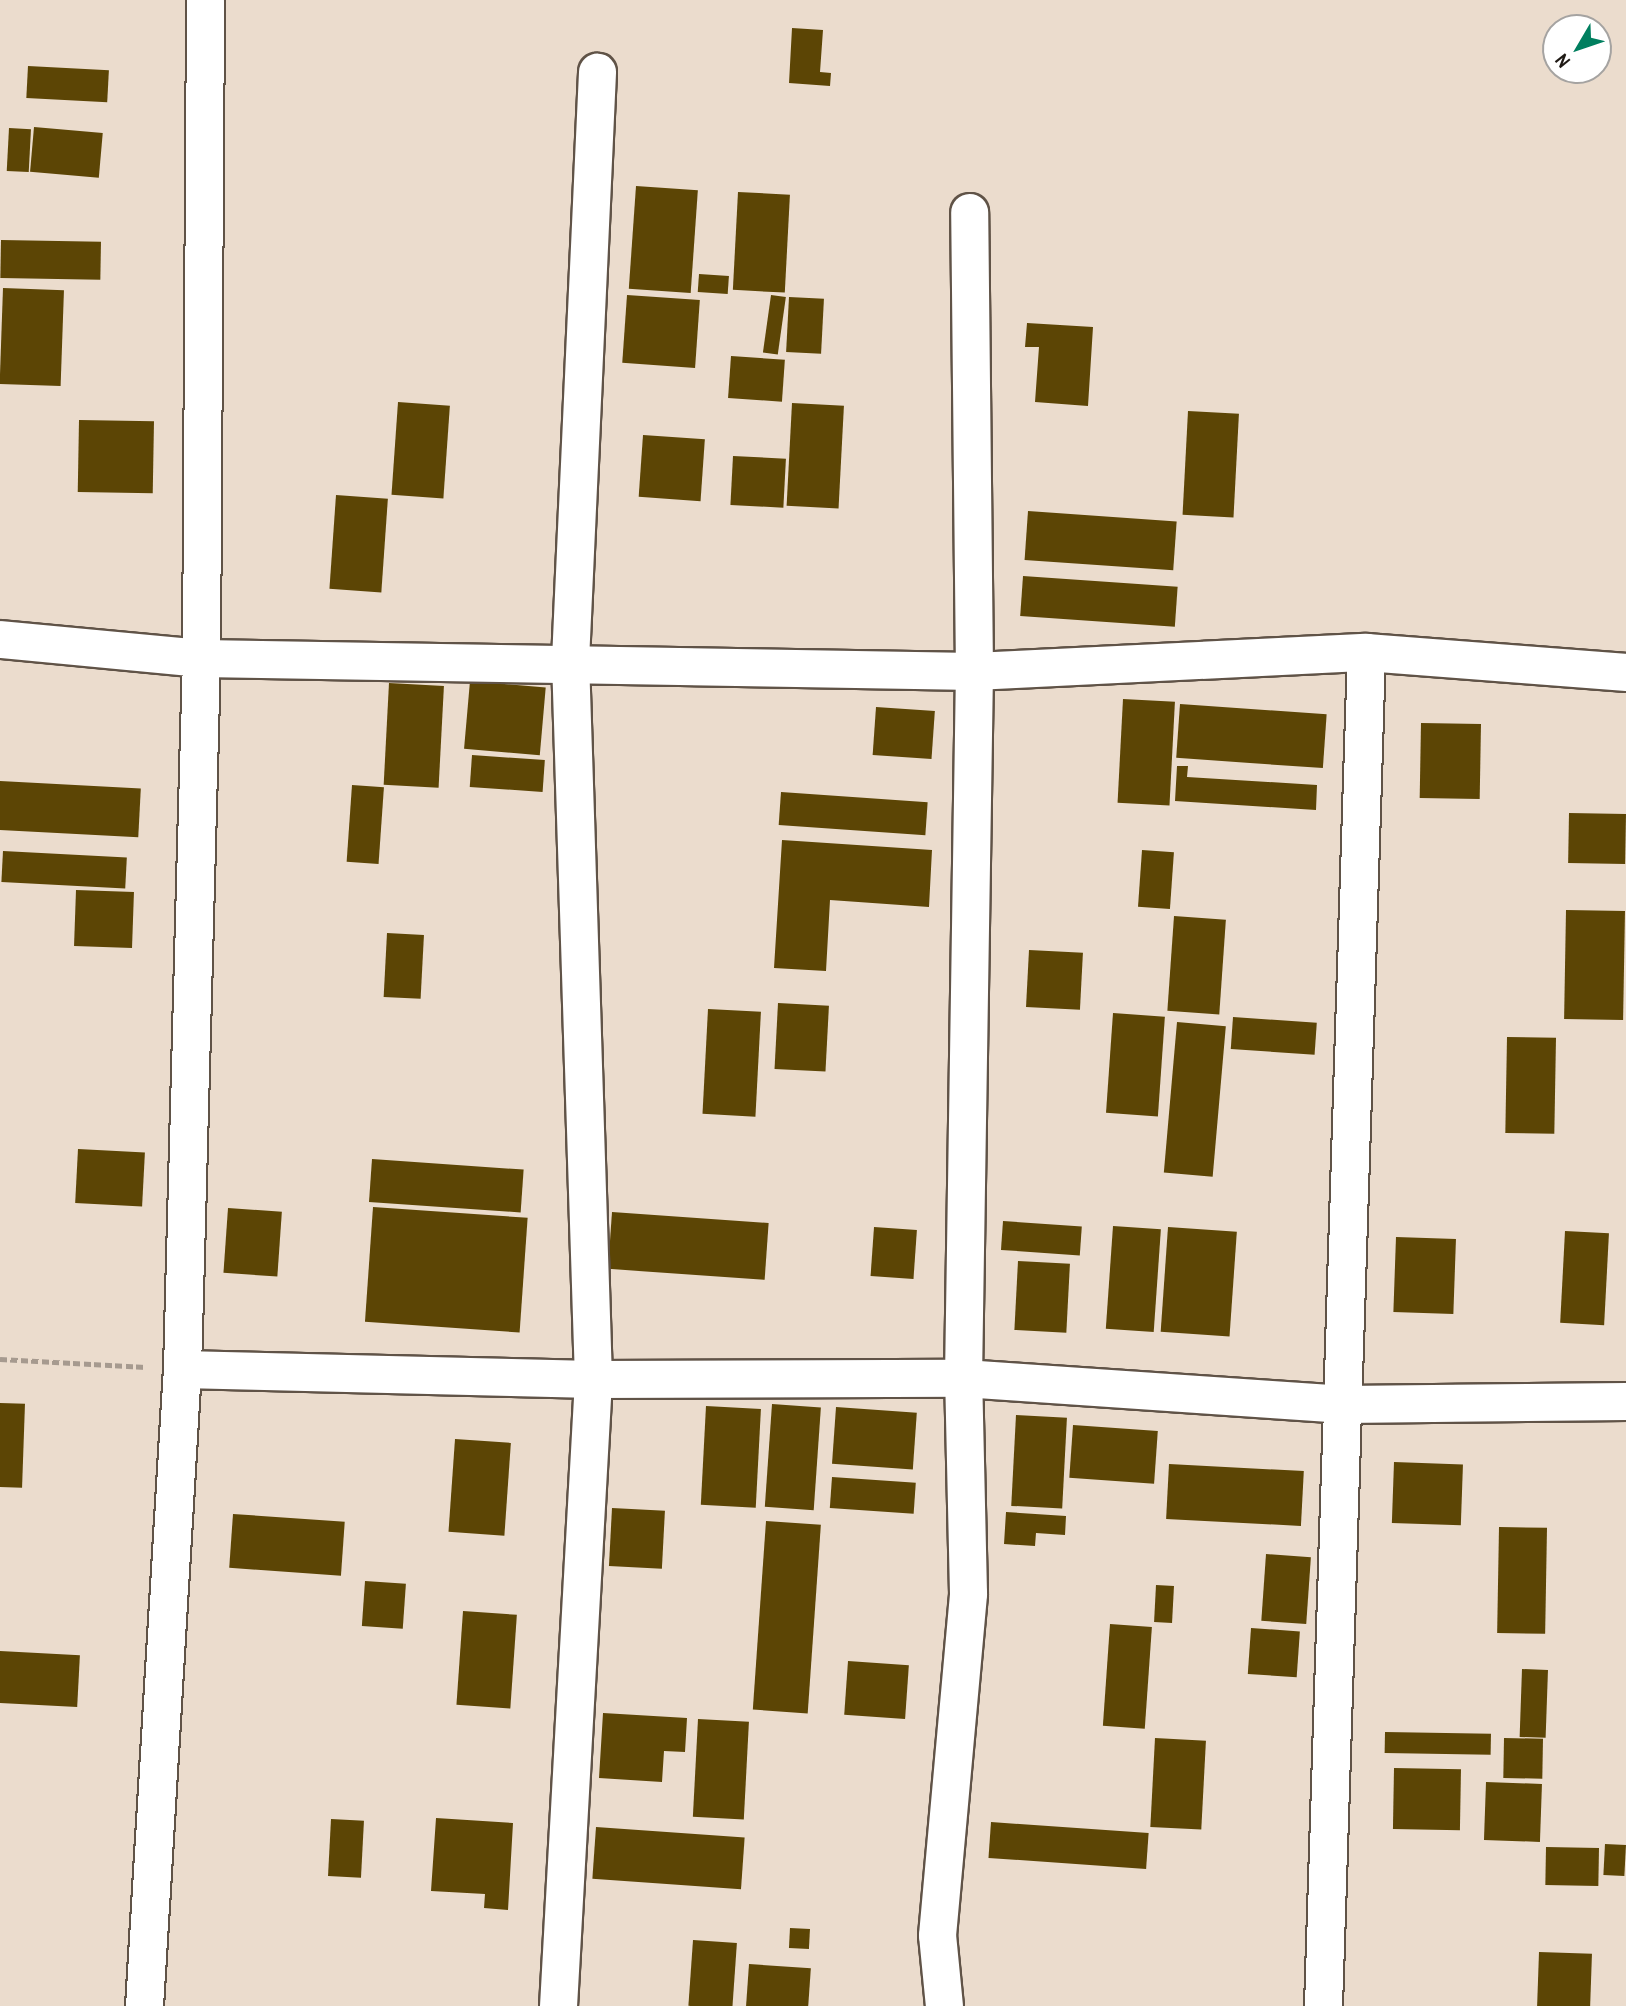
<!DOCTYPE html>
<html>
<head>
<meta charset="utf-8">
<style>
	body { margin:0 }
	#map { position:relative; width:1626px; height:2006px; overflow:hidden; background:#ebdccd; font-family:"Archivo Narrow",sans-serif }
	div>[style] { position:absolute }
	[style*='--x'] { left:calc(var(--x)*1px); top:calc(var(--y)*1px); width:calc(var(--w)*1px); rotate:calc(var(--a)*1deg) }
	.building>* { inset:0; background:#5c4505; transform-origin:0 0 }
	.path>* { height:4.5px; margin-top:-2.25px; transform-origin:0; background:repeating-linear-gradient(90deg,#a69a8f 0 7px,transparent 0 10.5px) }
	.roads { filter:drop-shadow(2px 0 #605347) drop-shadow(-2px 0 #605347) drop-shadow(0 2px #605347) drop-shadow(0 -2px #605347) }
	.minor>* { height:37px; margin:-18.5px; padding:0 18.5px; transform-origin:18.5px; border-radius:18.5px; background:#fff }
	span { translate:-50% -50%; white-space:nowrap; text-align:center; line-height:1.15; -webkit-text-stroke:7px #fff; paint-order:stroke }
	.north { position:absolute; left:1542px; top:14px; width:70px; height:70px; box-sizing:border-box; background:#fff; border:2px solid #a5a3a1; border-radius:50%; rotate:231deg; font-size:19px; font-weight:700; line-height:28px; text-align:center; color:#1f1a15 }
	.north::after { content:''; display:block; margin:auto; width:24px; height:32px; background:#007f5f; clip-path:polygon(50% 0,100% 100%,50% 72%,0 100%) }
</style>
</head>
<body>
<div id="map">
	<div class="building">
		<div style="clip-path:polygon(792px 28px,823px 30px,820px 72px,831px 73px,830px 86px,789px 83px)"></div>
		<div style="left:28px;top:66px;width:81px;height:32px;rotate:3deg"></div>
		<div style="left:34px;top:127px;width:69px;height:45px;rotate:5deg"></div>
		<div style="left:9px;top:128px;width:22px;height:43px;rotate:3deg"></div>
		<div style="left:636px;top:186px;width:62px;height:103px;rotate:4deg"></div>
		<div style="left:738px;top:192px;width:52px;height:98px;rotate:3deg"></div>
		<div style="left:1px;top:240px;width:100px;height:38px;rotate:1deg"></div>
		<div style="left:699px;top:274px;width:30px;height:18px;rotate:4deg"></div>
		<div style="left:3px;top:288px;width:61px;height:96px;rotate:2deg"></div>
		<div style="left:627px;top:295px;width:73px;height:68px;rotate:4deg"></div>
		<div style="left:771px;top:295px;width:15px;height:58px;rotate:8deg"></div>
		<div style="left:789px;top:297px;width:35px;height:55px;rotate:3deg"></div>
		<div style="clip-path:polygon(1027px 323px,1093px 327px,1088px 406px,1035px 402px,1039px 347px,1025px 347px)"></div>
		<div style="left:731px;top:356px;width:54px;height:42px;rotate:4deg"></div>
		<div style="left:398px;top:402px;width:52px;height:93px;rotate:4deg"></div>
		<div style="left:792px;top:403px;width:52px;height:103px;rotate:3deg"></div>
		<div style="left:1188px;top:411px;width:51px;height:104px;rotate:3deg"></div>
		<div style="left:79px;top:420px;width:75px;height:72px;rotate:1deg"></div>
		<div style="left:643px;top:435px;width:62px;height:62px;rotate:4deg"></div>
		<div style="left:733px;top:456px;width:53px;height:49px;rotate:3deg"></div>
		<div style="left:336px;top:495px;width:52px;height:94px;rotate:4deg"></div>
		<div style="left:1028px;top:511px;width:149px;height:49px;rotate:4deg"></div>
		<div style="left:1023px;top:576px;width:155px;height:40px;rotate:4deg"></div>
		<div style="left:470px;top:681px;width:76px;height:68px;rotate:5deg"></div>
		<div style="left:389px;top:683px;width:55px;height:102px;rotate:3deg"></div>
		<div style="left:1123px;top:699px;width:52px;height:104px;rotate:3deg"></div>
		<div style="left:1180px;top:704px;width:147px;height:54px;rotate:4deg"></div>
		<div style="left:876px;top:707px;width:59px;height:48px;rotate:4deg"></div>
		<div style="left:1421px;top:723px;width:60px;height:75px;rotate:1deg"></div>
		<div style="left:472px;top:755px;width:73px;height:32px;rotate:4deg"></div>
		<div style="clip-path:polygon(1177px 766px,1188px 766px,1187px 777px,1317px 785px,1316px 810px,1175px 801px)"></div>
		<div style="left:0;top:781px;width:141px;height:49px;rotate:3deg"></div>
		<div style="left:352px;top:785px;width:32px;height:77px;rotate:4deg"></div>
		<div style="left:781px;top:792px;width:147px;height:33px;rotate:4deg"></div>
		<div style="left:1569px;top:813px;width:57px;height:50px;rotate:1deg"></div>
		<div style="clip-path:polygon(782px 840px,932px 850px,929px 907px,830px 900px,826px 971px,774px 968px)"></div>
		<div style="left:1142px;top:850px;width:32px;height:57px;rotate:4deg"></div>
		<div style="left:3px;top:851px;width:124px;height:31px;rotate:3deg"></div>
		<div style="left:76px;top:890px;width:58px;height:56px;rotate:2deg"></div>
		<div style="left:1566px;top:910px;width:59px;height:109px;rotate:1deg"></div>
		<div style="left:1174px;top:916px;width:52px;height:95px;rotate:4deg"></div>
		<div style="left:387px;top:933px;width:37px;height:64px;rotate:3deg"></div>
		<div style="left:1029px;top:950px;width:54px;height:57px;rotate:3deg"></div>
		<div style="left:778px;top:1003px;width:51px;height:66px;rotate:3deg"></div>
		<div style="left:708px;top:1009px;width:53px;height:105px;rotate:3deg"></div>
		<div style="left:1113px;top:1013px;width:52px;height:100px;rotate:4deg"></div>
		<div style="left:1233px;top:1017px;width:84px;height:32px;rotate:4deg"></div>
		<div style="left:1177px;top:1022px;width:49px;height:151px;rotate:5deg"></div>
		<div style="left:1507px;top:1037px;width:49px;height:96px;rotate:1deg"></div>
		<div style="left:78px;top:1149px;width:67px;height:54px;rotate:3deg"></div>
		<div style="left:372px;top:1159px;width:152px;height:43px;rotate:4deg"></div>
		<div style="left:373px;top:1207px;width:155px;height:115px;rotate:4deg"></div>
		<div style="left:228px;top:1208px;width:54px;height:65px;rotate:4deg"></div>
		<div style="left:612px;top:1212px;width:157px;height:57px;rotate:4deg"></div>
		<div style="left:1003px;top:1221px;width:79px;height:29px;rotate:4deg"></div>
		<div style="left:1113px;top:1226px;width:48px;height:103px;rotate:4deg"></div>
		<div style="left:874px;top:1227px;width:43px;height:49px;rotate:4deg"></div>
		<div style="left:1168px;top:1227px;width:69px;height:105px;rotate:4deg"></div>
		<div style="left:1565px;top:1231px;width:44px;height:92px;rotate:3deg"></div>
		<div style="left:1396px;top:1237px;width:60px;height:75px;rotate:2deg"></div>
		<div style="left:1018px;top:1261px;width:52px;height:69px;rotate:3deg"></div>
		<div style="left:0;top:1403px;width:25px;height:84px;rotate:2deg"></div>
		<div style="left:772px;top:1404px;width:49px;height:103px;rotate:4deg"></div>
		<div style="left:706px;top:1406px;width:55px;height:99px;rotate:3deg"></div>
		<div style="left:836px;top:1407px;width:81px;height:57px;rotate:4deg"></div>
		<div style="left:1016px;top:1415px;width:51px;height:91px;rotate:3deg"></div>
		<div style="left:1073px;top:1425px;width:85px;height:53px;rotate:4deg"></div>
		<div style="left:455px;top:1439px;width:56px;height:93px;rotate:4deg"></div>
		<div style="left:1394px;top:1462px;width:69px;height:61px;rotate:2deg"></div>
		<div style="left:1169px;top:1464px;width:135px;height:55px;rotate:3deg"></div>
		<div style="left:832px;top:1477px;width:84px;height:31px;rotate:4deg"></div>
		<div style="left:612px;top:1508px;width:53px;height:58px;rotate:3deg"></div>
		<div style="clip-path:polygon(1006px 1512px,1066px 1516px,1065px 1535px,1036px 1533px,1035px 1546px,1004px 1544px)"></div>
		<div style="left:233px;top:1514px;width:112px;height:54px;rotate:4deg"></div>
		<div style="left:766px;top:1521px;width:55px;height:189px;rotate:4deg"></div>
		<div style="left:1499px;top:1527px;width:48px;height:106px;rotate:1deg"></div>
		<div style="left:1266px;top:1554px;width:45px;height:67px;rotate:4deg"></div>
		<div style="left:365px;top:1581px;width:41px;height:45px;rotate:4deg"></div>
		<div style="left:1156px;top:1585px;width:18px;height:37px;rotate:3deg"></div>
		<div style="left:463px;top:1611px;width:54px;height:94px;rotate:4deg"></div>
		<div style="left:1110px;top:1624px;width:42px;height:102px;rotate:4deg"></div>
		<div style="left:1251px;top:1628px;width:49px;height:46px;rotate:4deg"></div>
		<div style="left:0;top:1651px;width:80px;height:52px;rotate:3deg"></div>
		<div style="left:848px;top:1661px;width:61px;height:54px;rotate:4deg"></div>
		<div style="left:1522px;top:1669px;width:26px;height:68px;rotate:2deg"></div>
		<div style="clip-path:polygon(603px 1713px,687px 1718px,685px 1752px,664px 1751px,662px 1782px,599px 1778px)"></div>
		<div style="left:698px;top:1719px;width:51px;height:98px;rotate:3deg"></div>
		<div style="left:1385px;top:1732px;width:106px;height:21px;rotate:1deg"></div>
		<div style="left:1155px;top:1738px;width:51px;height:89px;rotate:3deg"></div>
		<div style="left:1504px;top:1738px;width:39px;height:40px;rotate:1deg"></div>
		<div style="left:1394px;top:1768px;width:67px;height:61px;rotate:1deg"></div>
		<div style="left:1486px;top:1782px;width:56px;height:58px;rotate:2deg"></div>
		<div style="clip-path:polygon(436px 1818px,513px 1823px,508px 1910px,484px 1908px,485px 1894px,431px 1891px)"></div>
		<div style="left:331px;top:1819px;width:33px;height:57px;rotate:3deg"></div>
		<div style="left:991px;top:1822px;width:158px;height:36px;rotate:4deg"></div>
		<div style="left:596px;top:1827px;width:149px;height:52px;rotate:4deg"></div>
		<div style="left:1605px;top:1844px;width:21px;height:31px;rotate:3deg"></div>
		<div style="left:1546px;top:1847px;width:53px;height:38px;rotate:1deg"></div>
		<div style="left:790px;top:1928px;width:20px;height:20px;rotate:3deg"></div>
		<div style="left:693px;top:1940px;width:44px;height:66px;rotate:4deg"></div>
		<div style="left:1539px;top:1952px;width:53px;height:54px;rotate:2deg"></div>
		<div style="left:749px;top:1964px;width:62px;height:42px;rotate:4deg"></div>
	</div>
	<div class="path">
		<div style="--x:0;--y:1359;--w:146;--a:3.1"></div>
	</div>
	<div class="roads">
		<div class="minor">
			<div style="--x:0;--y:639;--w:202;--a:5.4"></div>
			<div style="--x:201;--y:658;--w:773;--a:0.96"></div>
			<div style="--x:974;--y:671;--w:392;--a:-2.8"></div>
			<div style="--x:1366;--y:652;--w:261;--a:4.4"></div>
			<div style="--x:182;--y:1369;--w:411;--a:1.4"></div>
			<div style="--x:593;--y:1379;--w:370;--a:-0.2"></div>
			<div style="--x:963;--y:1378;--w:382;--a:3.9"></div>
			<div style="--x:1344;--y:1404;--w:282;--a:-0.6"></div>
			<div style="--x:144;--y:2006;--w:638;--a:-86.59"></div>
			<div style="--x:182;--y:1369;--w:711;--a:-88.47"></div>
			<div style="--x:201;--y:658;--w:658;--a:-89.65"></div>
			<div style="--x:558;--y:2006;--w:628;--a:-86.8"></div>
			<div style="--x:593;--y:1379;--w:719;--a:-91.83"></div>
			<div style="--x:570;--y:660;--w:589;--a:-87.37"></div>
			<div style="--x:944;--y:2006;--w:71;--a:-95.6"></div>
			<div style="--x:937;--y:1935;--w:343;--a:-84.8"></div>
			<div style="--x:968;--y:1593;--w:215;--a:-91.3"></div>
			<div style="--x:963;--y:1378;--w:707;--a:-89.11"></div>
			<div style="--x:974;--y:671;--w:459;--a:-90.6"></div>
			<div style="--x:1323;--y:2006;--w:1355;--a:-88.18"></div>
		</div>
	</div>
	<div class="north">N</div>
</div>
</body>
</html>
